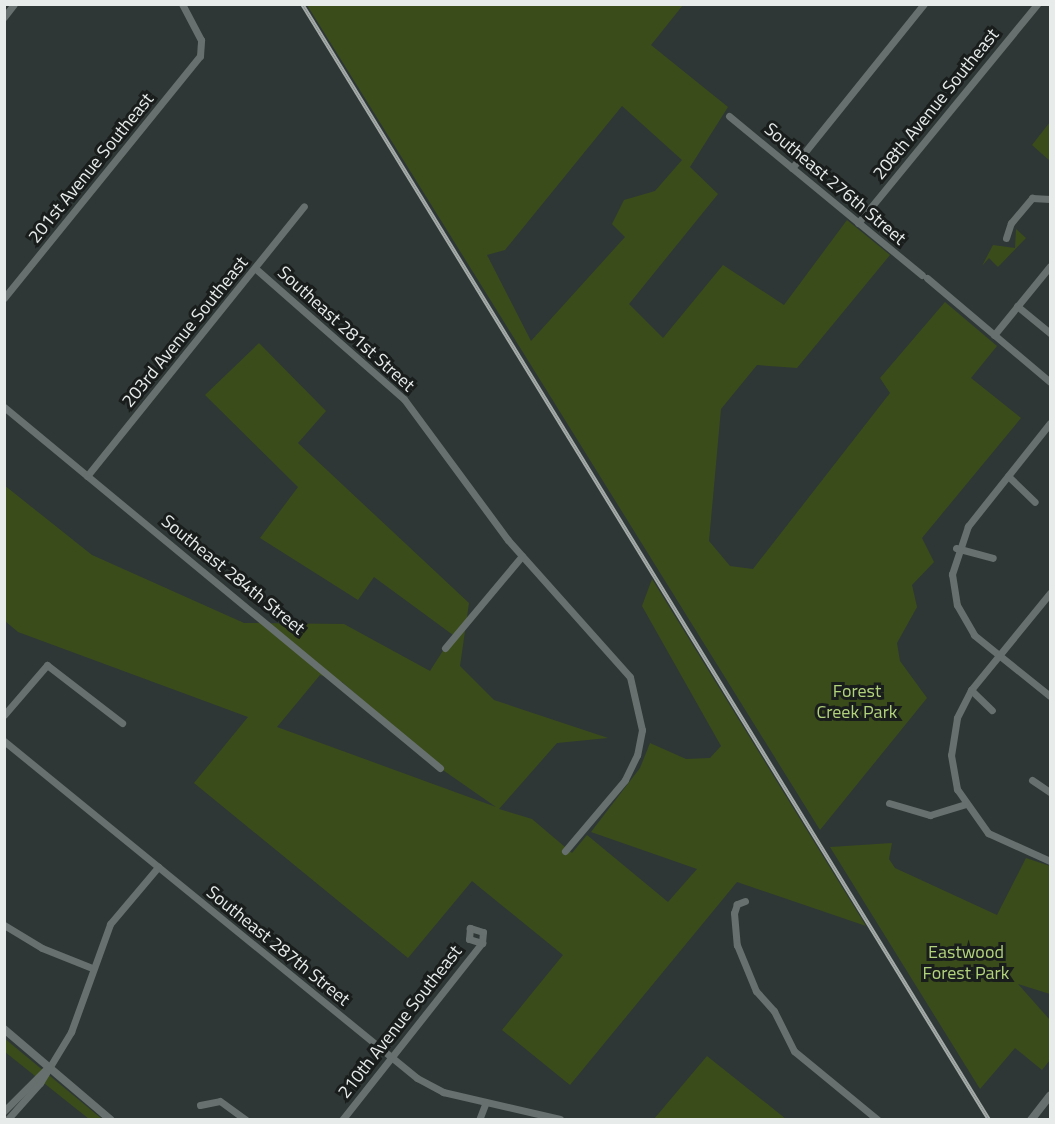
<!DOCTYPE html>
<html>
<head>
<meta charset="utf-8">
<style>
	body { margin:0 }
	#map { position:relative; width:1055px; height:1124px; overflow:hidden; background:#2e3735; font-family:"Titillium Web",sans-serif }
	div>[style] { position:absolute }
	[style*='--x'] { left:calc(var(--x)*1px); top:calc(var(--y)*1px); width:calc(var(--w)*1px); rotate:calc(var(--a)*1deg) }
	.green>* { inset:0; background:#3b4c1b }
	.minor>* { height:7px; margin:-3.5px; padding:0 3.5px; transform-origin:3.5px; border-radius:3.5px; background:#67706e }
	.tertiary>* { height:8px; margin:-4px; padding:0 4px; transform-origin:4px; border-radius:4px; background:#67706e }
	.rail>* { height:4px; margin-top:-2px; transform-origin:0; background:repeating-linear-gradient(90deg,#191d1c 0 4.5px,#a3aaa8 0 9px); box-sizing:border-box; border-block:2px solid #a3aaa8 }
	span { translate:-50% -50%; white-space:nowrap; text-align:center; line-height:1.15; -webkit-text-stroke:6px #191d1c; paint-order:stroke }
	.street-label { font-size:18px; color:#e7eceb }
	.park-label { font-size:18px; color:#b2d37b }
	.frame { position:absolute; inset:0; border:6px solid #e7eceb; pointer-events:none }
</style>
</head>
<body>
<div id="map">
	<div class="green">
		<div style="clip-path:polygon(evenodd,307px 5px,683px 5px,651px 45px,728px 107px,690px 167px,718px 194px,629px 304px,663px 338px,723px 265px,784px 305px,847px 220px,890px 255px,797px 368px,757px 365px,721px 409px,709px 541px,730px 566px,753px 569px,890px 393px,880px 378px,945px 302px,997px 346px,971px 378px,1021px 418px,922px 538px,934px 562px,912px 585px,917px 607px,897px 643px,900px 661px,927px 698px,820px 830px,307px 5px,622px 106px,682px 160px,655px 191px,624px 200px,612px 224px,625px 237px,531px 341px,487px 255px,505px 250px,622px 106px)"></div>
		<div style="clip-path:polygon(1050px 122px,1050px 161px,1032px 145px)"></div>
		<div style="clip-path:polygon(1016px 229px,1026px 238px,998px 267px,989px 258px,982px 266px,993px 245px,1015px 248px)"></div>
		<div style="clip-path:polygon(evenodd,259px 343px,326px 411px,298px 443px,469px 603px,460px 666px,494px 700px,608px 738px,557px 743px,499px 809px,532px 819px,572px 853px,587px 835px,668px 902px,697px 869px,591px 832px,640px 768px,650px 743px,686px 759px,710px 758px,721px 746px,642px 606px,652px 579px,866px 926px,737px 882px,570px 1085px,502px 1030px,563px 955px,472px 881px,408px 958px,194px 783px,248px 717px,18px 632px,5px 621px,4px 485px,92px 555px,244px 623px,344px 624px,430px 671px,453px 635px,374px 577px,358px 600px,260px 538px,298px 487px,205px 395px,259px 343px,320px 675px,342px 682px,440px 768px,496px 807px,277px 727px,320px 675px)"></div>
		<div style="clip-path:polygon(892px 843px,889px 859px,895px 868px,997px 915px,1026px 858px,1050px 866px,1050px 994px,1018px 984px,1050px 1020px,1050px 1060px,1042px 1070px,1015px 1048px,980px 1089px,830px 847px)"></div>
		<div style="clip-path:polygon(4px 1038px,102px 1119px,89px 1119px,5px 1052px)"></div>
		<div style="clip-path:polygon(707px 1056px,786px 1119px,654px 1119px)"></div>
	</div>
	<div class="minor">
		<div style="--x:4;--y:17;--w:16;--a:-52"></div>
		<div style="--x:729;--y:116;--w:250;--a:39.5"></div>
		<div style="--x:792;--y:168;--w:211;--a:-51.2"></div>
		<div style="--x:858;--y:223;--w:283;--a:-50.7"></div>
		<div style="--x:1006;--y:238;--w:16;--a:-72"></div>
		<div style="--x:1011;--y:223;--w:33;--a:-50"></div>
		<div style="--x:1032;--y:198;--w:18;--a:3"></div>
		<div style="--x:256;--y:269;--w:197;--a:41.3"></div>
		<div style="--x:404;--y:399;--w:175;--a:53.6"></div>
		<div style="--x:508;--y:540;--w:183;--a:48.3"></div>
		<div style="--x:630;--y:677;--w:54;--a:77.2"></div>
		<div style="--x:642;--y:730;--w:25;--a:101"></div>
		<div style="--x:637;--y:755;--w:28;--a:116"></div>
		<div style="--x:625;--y:780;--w:93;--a:130.2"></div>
		<div style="--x:927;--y:278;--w:161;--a:40.2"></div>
		<div style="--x:4;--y:298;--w:311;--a:-51"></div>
		<div style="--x:200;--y:56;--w:16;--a:-86"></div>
		<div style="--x:201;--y:40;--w:41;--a:-117.8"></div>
		<div style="--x:1017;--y:306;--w:43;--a:39.3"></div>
		<div style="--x:994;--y:335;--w:89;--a:-50.9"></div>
		<div style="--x:4;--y:407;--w:566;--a:39.62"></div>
		<div style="--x:1050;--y:423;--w:132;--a:128.5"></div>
		<div style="--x:968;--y:526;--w:51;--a:108.4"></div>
		<div style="--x:952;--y:574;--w:31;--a:81"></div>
		<div style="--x:957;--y:605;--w:34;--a:60"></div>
		<div style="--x:974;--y:635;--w:97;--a:38.8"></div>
		<div style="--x:87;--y:476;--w:346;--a:-51.2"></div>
		<div style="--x:1008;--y:476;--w:37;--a:44"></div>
		<div style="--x:956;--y:548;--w:38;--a:15"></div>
		<div style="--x:1050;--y:593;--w:125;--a:129.2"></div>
		<div style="--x:971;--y:690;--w:31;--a:117"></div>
		<div style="--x:957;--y:718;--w:37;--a:99"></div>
		<div style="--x:951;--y:755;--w:35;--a:80"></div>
		<div style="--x:957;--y:789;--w:54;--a:54.8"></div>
		<div style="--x:988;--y:833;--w:68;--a:24.3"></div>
		<div style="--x:445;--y:648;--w:120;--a:-50.1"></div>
		<div style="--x:971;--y:690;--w:29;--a:44"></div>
		<div style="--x:4;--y:715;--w:66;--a:-49.3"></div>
		<div style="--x:47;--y:665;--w:95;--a:37.7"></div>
		<div style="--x:4;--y:741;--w:533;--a:39.21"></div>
		<div style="--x:417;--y:1078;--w:30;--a:28"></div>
		<div style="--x:443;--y:1092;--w:120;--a:13"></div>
		<div style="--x:1032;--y:780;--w:22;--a:34"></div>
		<div style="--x:889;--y:803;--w:43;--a:16.3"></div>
		<div style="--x:930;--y:815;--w:37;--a:-17"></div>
		<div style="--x:745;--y:901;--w:9;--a:159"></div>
		<div style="--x:737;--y:904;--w:9;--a:108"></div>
		<div style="--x:734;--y:913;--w:32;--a:85"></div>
		<div style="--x:737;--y:945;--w:50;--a:67.6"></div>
		<div style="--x:756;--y:991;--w:27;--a:48"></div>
		<div style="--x:774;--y:1011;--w:45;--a:63.4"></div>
		<div style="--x:794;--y:1051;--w:109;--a:39.4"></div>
		<div style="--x:4;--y:925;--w:44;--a:31.2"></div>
		<div style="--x:42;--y:948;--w:54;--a:21.8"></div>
		<div style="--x:200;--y:1105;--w:20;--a:-11"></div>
		<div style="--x:220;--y:1101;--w:32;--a:36"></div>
		<div style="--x:4;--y:1111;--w:61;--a:-45"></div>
		<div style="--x:7;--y:1120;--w:50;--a:-48.3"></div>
		<div style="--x:40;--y:1083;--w:60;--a:-58.7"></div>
		<div style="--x:71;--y:1032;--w:115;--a:-70.1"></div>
		<div style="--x:110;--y:924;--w:75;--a:-49.9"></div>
		<div style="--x:342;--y:1120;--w:226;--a:-51.7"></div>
		<div style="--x:482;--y:943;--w:11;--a:-85"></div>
		<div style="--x:483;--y:932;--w:14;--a:-163"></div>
		<div style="--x:470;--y:928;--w:11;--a:95"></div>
		<div style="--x:469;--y:939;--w:14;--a:17"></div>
		<div style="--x:479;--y:1120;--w:19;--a:-69"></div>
	</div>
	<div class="tertiary">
		<div style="--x:4;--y:1029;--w:140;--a:40.4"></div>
		<div style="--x:1031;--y:1120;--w:31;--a:-52"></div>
	</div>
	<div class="rail">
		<div style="--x:302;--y:4;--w:1311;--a:58.38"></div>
	</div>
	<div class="street-label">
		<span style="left:936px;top:104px;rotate:-51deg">208th Avenue Southeast</span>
		<span style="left:91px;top:168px;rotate:-51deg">201st Avenue Southeast</span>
		<span style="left:835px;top:184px;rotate:40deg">Southeast 276th Street</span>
		<span style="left:346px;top:329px;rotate:42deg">Southeast 281st Street</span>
		<span style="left:185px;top:332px;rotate:-51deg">203rd Avenue Southeast</span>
		<span style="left:233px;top:575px;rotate:39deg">Southeast 284th Street</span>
		<span style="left:278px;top:946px;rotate:39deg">Southeast 287th Street</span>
		<span style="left:400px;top:1022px;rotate:-52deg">210th Avenue Southeast</span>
	</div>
	<div class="park-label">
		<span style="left:857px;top:702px">Forest<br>Creek Park</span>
		<span style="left:966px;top:963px">Eastwood<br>Forest Park</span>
	</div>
	<div class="frame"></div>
</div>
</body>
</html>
